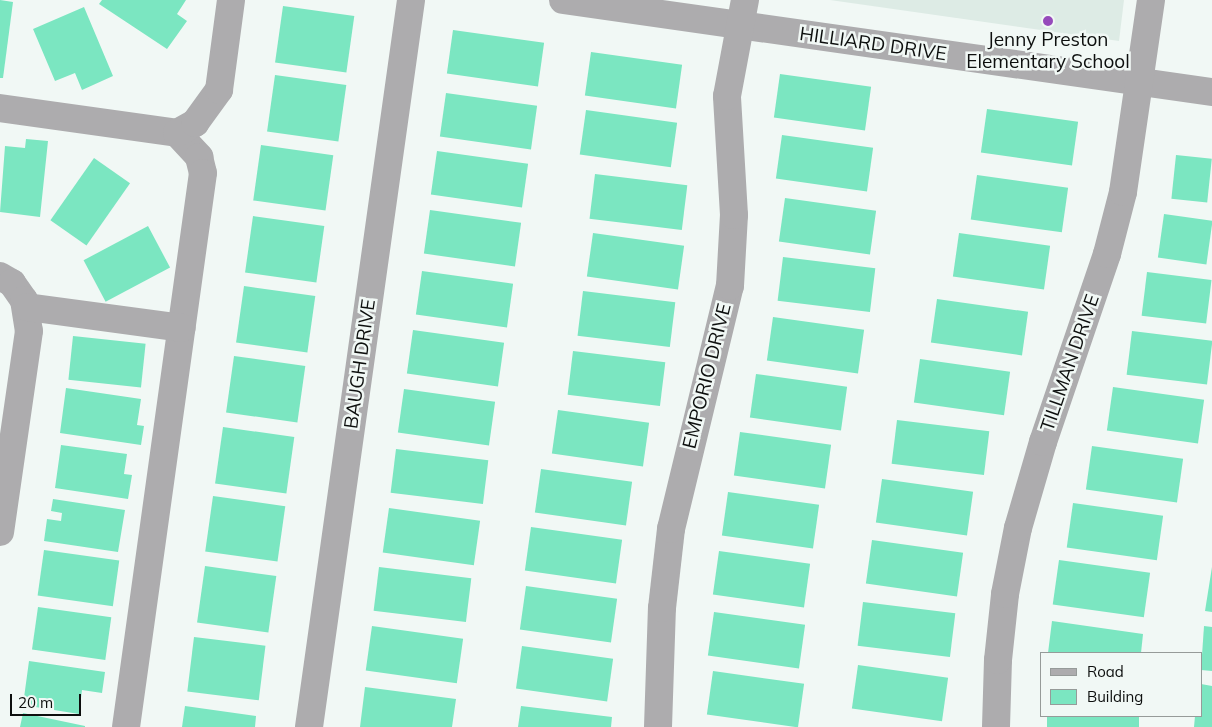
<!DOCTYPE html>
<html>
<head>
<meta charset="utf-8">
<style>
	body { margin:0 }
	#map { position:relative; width:1212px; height:727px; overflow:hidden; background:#f1f8f5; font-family:Mulish,sans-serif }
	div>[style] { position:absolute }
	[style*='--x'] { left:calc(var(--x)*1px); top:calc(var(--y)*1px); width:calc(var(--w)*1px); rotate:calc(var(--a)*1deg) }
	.built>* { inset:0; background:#ddebe5 }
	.building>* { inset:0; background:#7be6c1; transform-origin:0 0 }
	.minor>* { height:28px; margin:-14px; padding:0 14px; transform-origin:14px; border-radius:14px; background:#adacae }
	.dots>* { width:14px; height:14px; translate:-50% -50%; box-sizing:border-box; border:2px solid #f1f8f5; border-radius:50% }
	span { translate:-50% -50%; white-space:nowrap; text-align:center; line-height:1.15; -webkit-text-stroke:5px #f1f8f5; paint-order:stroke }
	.poi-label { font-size:19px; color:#0d0f0e }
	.street-label { font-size:19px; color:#0d0f0e }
	.legend { position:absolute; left:1040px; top:652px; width:162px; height:65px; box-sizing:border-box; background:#f1f8f5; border:1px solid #969b99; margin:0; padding:6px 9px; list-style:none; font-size:15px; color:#0d0f0e }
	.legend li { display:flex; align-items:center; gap:10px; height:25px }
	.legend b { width:25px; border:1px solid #969b99 }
	.scale { position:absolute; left:10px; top:694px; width:71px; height:22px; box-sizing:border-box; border:2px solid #0d0f0e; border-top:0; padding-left:6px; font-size:15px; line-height:18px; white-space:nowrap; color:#0d0f0e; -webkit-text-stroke:4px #f1f8f5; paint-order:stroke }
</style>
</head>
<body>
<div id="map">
	<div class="built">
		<div style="clip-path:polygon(830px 0,1124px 0,1119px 41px)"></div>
	</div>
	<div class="building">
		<div style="clip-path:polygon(0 0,13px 2px,3px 78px,0 78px)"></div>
		<div style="clip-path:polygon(102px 0,186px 0,177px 14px,187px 21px,167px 49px,99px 4px)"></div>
		<div style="left:283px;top:6px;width:72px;height:57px;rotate:8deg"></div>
		<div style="clip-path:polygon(84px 7px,113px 76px,82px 90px,75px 73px,55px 81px,33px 29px)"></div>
		<div style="left:453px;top:30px;width:92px;height:44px;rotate:8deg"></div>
		<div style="left:591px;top:52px;width:92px;height:44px;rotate:8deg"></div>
		<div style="left:780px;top:74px;width:92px;height:44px;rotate:8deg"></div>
		<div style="left:275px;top:75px;width:72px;height:57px;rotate:8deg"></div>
		<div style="left:446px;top:93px;width:92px;height:44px;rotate:8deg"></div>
		<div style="left:987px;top:109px;width:92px;height:44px;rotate:8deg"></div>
		<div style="left:586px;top:110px;width:92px;height:45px;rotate:8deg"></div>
		<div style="left:782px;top:135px;width:92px;height:44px;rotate:8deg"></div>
		<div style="clip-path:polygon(26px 139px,48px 141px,40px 217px,0 212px,5px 146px,25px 148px)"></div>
		<div style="left:261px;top:145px;width:73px;height:56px;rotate:8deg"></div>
		<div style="left:437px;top:151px;width:92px;height:44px;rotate:8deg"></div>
		<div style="left:1176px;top:155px;width:36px;height:44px;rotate:6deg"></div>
		<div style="left:94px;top:158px;width:44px;height:76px;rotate:35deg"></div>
		<div style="left:595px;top:174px;width:93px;height:45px;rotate:7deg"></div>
		<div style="left:977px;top:175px;width:92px;height:45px;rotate:8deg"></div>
		<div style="left:785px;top:198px;width:92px;height:44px;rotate:8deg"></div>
		<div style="left:430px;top:210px;width:92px;height:44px;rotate:8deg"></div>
		<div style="left:1164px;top:214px;width:49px;height:44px;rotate:8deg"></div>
		<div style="left:253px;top:216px;width:72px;height:57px;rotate:8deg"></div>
		<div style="left:148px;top:226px;width:47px;height:73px;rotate:62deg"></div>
		<div style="left:593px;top:233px;width:92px;height:44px;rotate:8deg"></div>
		<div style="left:959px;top:233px;width:92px;height:44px;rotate:8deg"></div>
		<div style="left:783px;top:257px;width:93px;height:44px;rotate:7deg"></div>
		<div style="left:422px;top:271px;width:92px;height:44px;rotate:8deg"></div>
		<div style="left:1147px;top:272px;width:65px;height:44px;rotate:7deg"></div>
		<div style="left:244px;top:286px;width:72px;height:57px;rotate:8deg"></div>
		<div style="left:583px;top:291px;width:93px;height:45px;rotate:7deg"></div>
		<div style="left:937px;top:299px;width:92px;height:44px;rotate:8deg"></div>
		<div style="left:773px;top:317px;width:92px;height:44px;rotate:8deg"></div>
		<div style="left:413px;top:330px;width:92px;height:44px;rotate:8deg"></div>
		<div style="left:1132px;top:331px;width:81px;height:44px;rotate:7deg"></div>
		<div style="left:73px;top:336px;width:73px;height:44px;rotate:6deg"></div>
		<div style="left:573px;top:351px;width:93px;height:44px;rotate:7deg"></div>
		<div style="left:234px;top:356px;width:72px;height:57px;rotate:8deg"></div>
		<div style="left:920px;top:359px;width:91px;height:44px;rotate:8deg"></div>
		<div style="left:756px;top:374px;width:92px;height:44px;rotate:8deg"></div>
		<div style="left:1113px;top:387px;width:92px;height:44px;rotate:8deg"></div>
		<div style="clip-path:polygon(66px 388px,141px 399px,137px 425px,144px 426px,141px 445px,60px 433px)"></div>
		<div style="left:404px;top:389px;width:92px;height:44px;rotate:8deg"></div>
		<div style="left:558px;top:410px;width:92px;height:44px;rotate:8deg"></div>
		<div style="left:897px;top:420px;width:93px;height:44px;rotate:7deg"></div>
		<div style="left:223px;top:427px;width:72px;height:57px;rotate:8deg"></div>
		<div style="left:740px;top:432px;width:92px;height:44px;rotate:8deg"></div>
		<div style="clip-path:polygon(61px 445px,127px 454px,124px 474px,132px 475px,128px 499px,55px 488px)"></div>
		<div style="left:1092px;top:446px;width:92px;height:44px;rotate:8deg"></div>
		<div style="left:396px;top:449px;width:93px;height:44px;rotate:7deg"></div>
		<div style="left:541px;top:469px;width:92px;height:44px;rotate:8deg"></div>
		<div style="left:882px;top:479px;width:92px;height:44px;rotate:8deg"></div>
		<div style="left:728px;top:492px;width:92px;height:44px;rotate:8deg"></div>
		<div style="left:213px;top:496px;width:73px;height:56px;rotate:8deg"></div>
		<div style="clip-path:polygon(53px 499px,125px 510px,118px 552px,44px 541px,47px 519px,61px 521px,62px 513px,51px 511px)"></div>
		<div style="left:1073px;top:503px;width:91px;height:45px;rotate:8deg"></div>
		<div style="left:389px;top:508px;width:92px;height:45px;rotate:8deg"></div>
		<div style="left:531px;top:527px;width:92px;height:44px;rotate:8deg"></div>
		<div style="left:872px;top:540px;width:92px;height:44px;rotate:8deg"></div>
		<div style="left:44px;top:550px;width:76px;height:46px;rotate:8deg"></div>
		<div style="left:719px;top:551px;width:92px;height:44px;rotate:8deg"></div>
		<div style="left:1059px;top:560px;width:92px;height:45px;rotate:8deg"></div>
		<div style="left:205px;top:566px;width:72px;height:57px;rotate:8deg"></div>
		<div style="left:379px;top:567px;width:93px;height:44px;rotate:7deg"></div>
		<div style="clip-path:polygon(1212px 567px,1212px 612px,1205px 611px)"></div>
		<div style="left:526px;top:586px;width:92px;height:44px;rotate:8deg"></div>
		<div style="left:863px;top:602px;width:93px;height:44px;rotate:7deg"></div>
		<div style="left:38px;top:607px;width:74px;height:43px;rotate:8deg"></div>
		<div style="left:714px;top:612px;width:92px;height:44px;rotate:8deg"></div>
		<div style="clip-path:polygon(1052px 621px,1143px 634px,1141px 653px,1048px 653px)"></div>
		<div style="left:372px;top:626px;width:92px;height:45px;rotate:8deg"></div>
		<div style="clip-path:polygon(1204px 626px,1212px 627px,1212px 671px,1201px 670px)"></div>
		<div style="left:194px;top:637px;width:72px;height:55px;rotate:7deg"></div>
		<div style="left:522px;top:646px;width:92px;height:43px;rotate:8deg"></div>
		<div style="clip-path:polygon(29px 661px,105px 672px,102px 693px,82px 690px,79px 714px,23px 705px)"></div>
		<div style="left:858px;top:665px;width:91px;height:44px;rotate:8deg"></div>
		<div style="left:713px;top:671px;width:92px;height:44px;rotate:8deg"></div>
		<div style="clip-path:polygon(1201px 684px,1212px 686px,1212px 727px,1194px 727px,1195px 716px,1201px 716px)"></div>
		<div style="clip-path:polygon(365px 687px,456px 699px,452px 727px,360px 727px)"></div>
		<div style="clip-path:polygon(185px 706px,256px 716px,255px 727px,182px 727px)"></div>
		<div style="clip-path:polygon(521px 706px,612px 717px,611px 727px,518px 727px)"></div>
		<div style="clip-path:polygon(23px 713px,85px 726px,85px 727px,20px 727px)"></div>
		<div style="left:1047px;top:716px;width:92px;height:11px"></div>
	</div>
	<div class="minor">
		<div style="--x:563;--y:0;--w:655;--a:8.07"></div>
		<div style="--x:0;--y:108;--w:179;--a:8"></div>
		<div style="--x:177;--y:133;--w:33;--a:47"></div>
		<div style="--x:199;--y:157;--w:16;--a:76"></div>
		<div style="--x:203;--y:173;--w:559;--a:97.91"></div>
		<div style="--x:177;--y:133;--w:21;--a:-29"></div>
		<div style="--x:195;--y:123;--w:41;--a:-54"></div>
		<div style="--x:219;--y:90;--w:91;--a:-82.4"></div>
		<div style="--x:0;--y:276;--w:14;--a:30"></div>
		<div style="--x:12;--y:283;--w:21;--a:55"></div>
		<div style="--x:24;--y:300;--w:31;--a:81"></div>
		<div style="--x:29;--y:331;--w:203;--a:98.2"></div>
		<div style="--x:27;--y:307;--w:156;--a:7.7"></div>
		<div style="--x:309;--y:727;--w:734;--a:-82.01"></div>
		<div style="--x:658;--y:727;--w:119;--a:-88.1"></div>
		<div style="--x:662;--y:608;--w:80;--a:-83.5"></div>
		<div style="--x:671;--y:529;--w:250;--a:-76.4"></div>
		<div style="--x:730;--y:286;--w:71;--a:-86.8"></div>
		<div style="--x:734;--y:215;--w:119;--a:-93.4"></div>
		<div style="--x:727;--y:96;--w:98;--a:-79.4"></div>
		<div style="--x:996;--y:727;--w:67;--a:-88.3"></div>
		<div style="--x:998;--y:660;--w:66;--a:-83.9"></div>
		<div style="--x:1005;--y:594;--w:67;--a:-78.9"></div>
		<div style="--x:1018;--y:528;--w:90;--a:-73.8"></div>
		<div style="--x:1043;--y:442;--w:199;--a:-71.2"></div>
		<div style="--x:1107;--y:254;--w:64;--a:-75.5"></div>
		<div style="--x:1123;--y:192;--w:194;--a:-81.7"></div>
	</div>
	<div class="dots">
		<div style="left:1048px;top:21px;background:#964abb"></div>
	</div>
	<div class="poi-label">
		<span style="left:1048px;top:51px">Jenny Preston<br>Elementary School</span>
	</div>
	<div class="street-label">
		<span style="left:873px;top:44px;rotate:8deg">HILLIARD DRIVE</span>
		<span style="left:1070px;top:363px;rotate:-71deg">TILLMAN DRIVE</span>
		<span style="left:360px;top:364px;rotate:-82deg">BAUGH DRIVE</span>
		<span style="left:707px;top:376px;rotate:-76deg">EMPORIO DRIVE</span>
	</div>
	<ul class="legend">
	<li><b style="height:6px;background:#adacae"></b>Road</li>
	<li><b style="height:14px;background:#7be6c1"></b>Building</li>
	</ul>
	<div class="scale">20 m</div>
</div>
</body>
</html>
